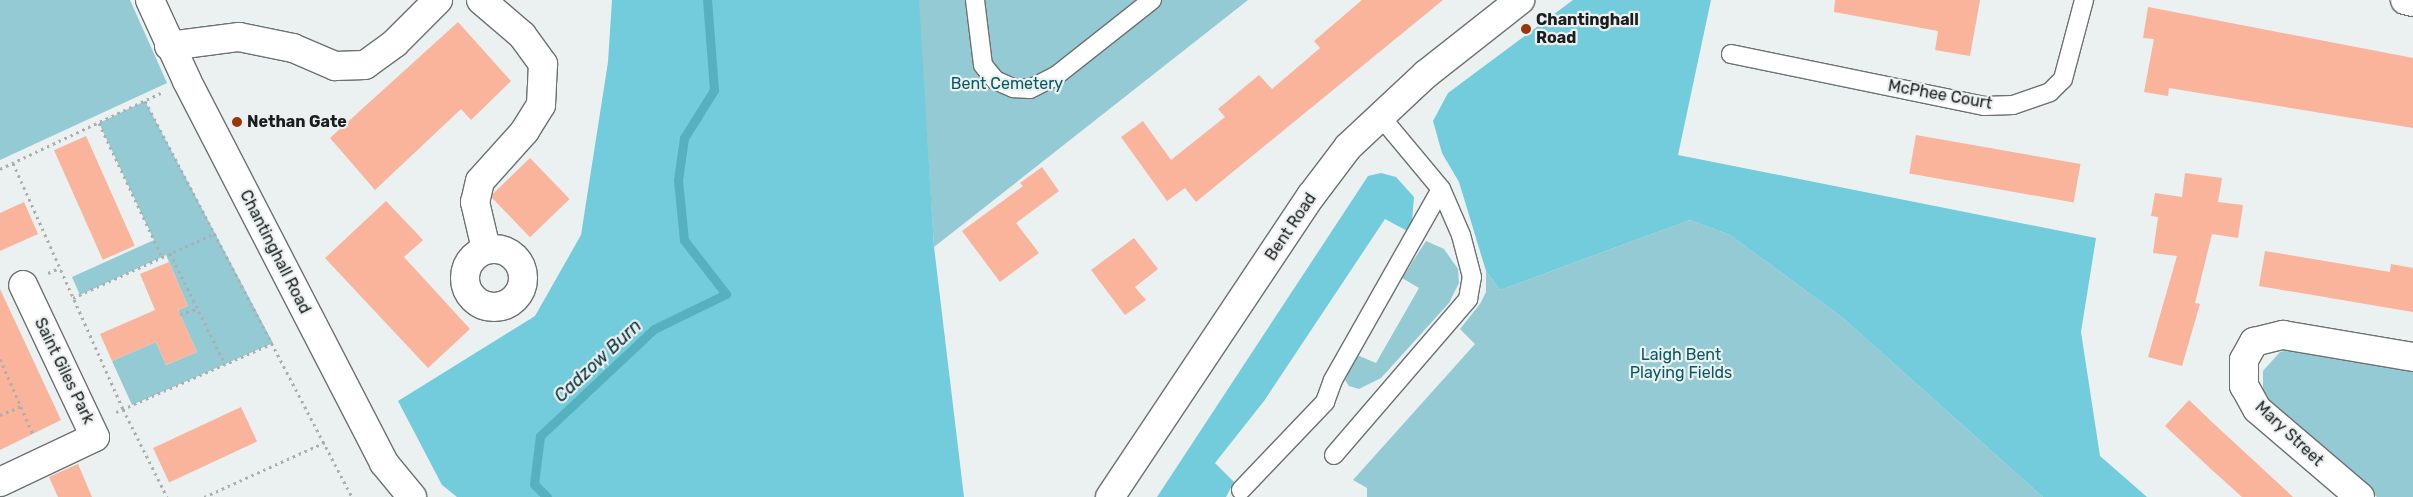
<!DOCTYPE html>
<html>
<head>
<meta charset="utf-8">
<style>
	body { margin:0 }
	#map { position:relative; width:2413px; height:497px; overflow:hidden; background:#ebf0f1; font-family:Rubik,sans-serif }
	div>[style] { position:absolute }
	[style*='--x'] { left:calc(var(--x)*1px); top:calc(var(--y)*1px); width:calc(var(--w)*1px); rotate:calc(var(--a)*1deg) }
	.green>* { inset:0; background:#93cad4 }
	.forest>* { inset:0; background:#72ccdb }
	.stream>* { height:9px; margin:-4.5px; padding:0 4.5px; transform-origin:4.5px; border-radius:4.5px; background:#55b0bf }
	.building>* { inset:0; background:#f9b49b; transform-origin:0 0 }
	.path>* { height:3px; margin-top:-1.5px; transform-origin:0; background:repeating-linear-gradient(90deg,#abafb0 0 2.5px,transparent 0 6.5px) }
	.roads { filter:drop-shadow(1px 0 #6d7172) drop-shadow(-1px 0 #6d7172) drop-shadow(0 1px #6d7172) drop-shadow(0 -1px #6d7172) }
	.lane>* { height:18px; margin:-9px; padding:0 9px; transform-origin:9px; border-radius:9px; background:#fff }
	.street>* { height:28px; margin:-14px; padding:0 14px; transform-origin:14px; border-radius:14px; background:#fff }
	.street>.ring { margin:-14px; padding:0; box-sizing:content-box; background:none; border:28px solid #fff; border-radius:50% }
	.secondary>* { height:28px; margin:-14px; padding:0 14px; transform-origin:14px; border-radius:14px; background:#fff }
	.dots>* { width:14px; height:14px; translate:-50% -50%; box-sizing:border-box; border:2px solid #ebf0f1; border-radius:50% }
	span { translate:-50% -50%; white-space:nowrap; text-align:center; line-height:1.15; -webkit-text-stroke:4.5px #ebf0f1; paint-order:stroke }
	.poi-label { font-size:16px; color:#1b1d1e; font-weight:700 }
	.left { translate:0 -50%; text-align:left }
	.park-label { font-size:16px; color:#085964 }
	.street-label { font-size:16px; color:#1b1d1e }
	.water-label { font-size:18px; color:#06333a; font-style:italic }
</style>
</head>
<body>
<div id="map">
	<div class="green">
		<div style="clip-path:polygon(0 0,130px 0,167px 83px,0 160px)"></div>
		<div style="clip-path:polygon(918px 0,1248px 0,934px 247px)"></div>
		<div style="clip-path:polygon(145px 101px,273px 343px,132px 405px,112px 361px,156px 342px,166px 365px,197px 352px,178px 310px,188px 306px,166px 255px,80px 295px,72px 277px,154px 240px,99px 123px)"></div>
		<div style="clip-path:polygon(1690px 220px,1730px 235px,1843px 318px,2043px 497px,1367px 497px,1367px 488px,1353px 480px,1475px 344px,1460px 329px,1480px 304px,1486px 292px,1486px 271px,1500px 290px)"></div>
		<div style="clip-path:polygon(1426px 241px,1444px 249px,1458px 269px,1459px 283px,1449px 303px,1381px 378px,1359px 389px,1349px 386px,1345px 380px,1357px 355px,1376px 363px,1419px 288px,1402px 278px)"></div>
		<div style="clip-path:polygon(2293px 349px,2413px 370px,2413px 497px,2377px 497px,2274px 412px,2263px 395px,2263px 371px,2280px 352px)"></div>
	</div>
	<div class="forest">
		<div style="clip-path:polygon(612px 0,919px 0,934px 247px,964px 497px,457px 497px,442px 485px,398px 401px,535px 316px,581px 235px,608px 62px)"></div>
		<div style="clip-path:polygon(1573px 0,1711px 0,1678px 155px,2096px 238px,2081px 332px,2100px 456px,2147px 497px,2043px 497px,1843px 318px,1730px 235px,1690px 220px,1500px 290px,1486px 271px,1459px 182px,1442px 153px,1433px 121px,1448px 93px)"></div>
		<div style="clip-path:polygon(1381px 173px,1396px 177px,1414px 197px,1411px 233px,1385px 219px,1264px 401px,1215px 463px,1234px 482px,1226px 497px,1157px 497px,1368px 176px)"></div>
	</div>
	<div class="stream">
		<div style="--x:547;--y:497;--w:18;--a:-135"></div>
		<div style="--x:534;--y:484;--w:48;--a:-82.9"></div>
		<div style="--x:540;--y:436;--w:156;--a:-43.2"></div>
		<div style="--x:654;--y:329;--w:80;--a:-25.9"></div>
		<div style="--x:726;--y:294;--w:68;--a:-127.9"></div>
		<div style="--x:684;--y:240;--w:60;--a:-95.7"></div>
		<div style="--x:678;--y:180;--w:42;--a:-81.9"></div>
		<div style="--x:684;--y:138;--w:57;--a:-58"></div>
		<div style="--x:714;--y:90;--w:90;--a:-94.4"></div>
	</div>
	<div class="building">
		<div style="clip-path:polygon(1362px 0,1443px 0,1196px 202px,1185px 188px,1167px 201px,1121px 137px,1143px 121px,1171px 160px,1225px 117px,1218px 109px,1259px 75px,1272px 89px,1320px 48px,1314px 41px)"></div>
		<div style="clip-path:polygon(1835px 0,1980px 0,1970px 56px,1935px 50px,1938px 31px,1834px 12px)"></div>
		<div style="clip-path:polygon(2148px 7px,2413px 58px,2413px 128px,2169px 88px,2168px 96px,2144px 92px,2154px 39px,2143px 38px)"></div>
		<div style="clip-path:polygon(458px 22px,511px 81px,471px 120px,461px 109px,375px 190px,330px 138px)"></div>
		<div style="left:1916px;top:135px;width:167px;height:39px;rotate:10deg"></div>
		<div style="left:86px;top:136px;width:120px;height:35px;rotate:66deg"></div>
		<div style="left:530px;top:158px;width:57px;height:55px;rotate:46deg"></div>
		<div style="clip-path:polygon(1042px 167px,1059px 191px,1016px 223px,1039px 253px,1000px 282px,962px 231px,1023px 186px,1020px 183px)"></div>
		<div style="clip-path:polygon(2185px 173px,2222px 178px,2218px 202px,2243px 205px,2238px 238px,2212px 234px,2195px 303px,2200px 304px,2182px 366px,2148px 357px,2177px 256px,2153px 253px,2158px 217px,2151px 216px,2155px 193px,2182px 197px)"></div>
		<div style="clip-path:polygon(386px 201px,423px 240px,404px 257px,470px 329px,428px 368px,325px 258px)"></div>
		<div style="clip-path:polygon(24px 202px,38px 234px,0 251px,0 213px)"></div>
		<div style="clip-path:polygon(1134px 238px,1158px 269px,1135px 287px,1146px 300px,1125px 315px,1091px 270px)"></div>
		<div style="clip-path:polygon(2265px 251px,2390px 272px,2391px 264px,2413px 268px,2413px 312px,2259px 286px)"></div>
		<div style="clip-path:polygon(169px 262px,188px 306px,178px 310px,197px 352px,166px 365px,156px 342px,112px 361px,100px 334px,155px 310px,140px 274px)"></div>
		<div style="clip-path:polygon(0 289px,61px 420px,0 450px)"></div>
		<div style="clip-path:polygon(2189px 400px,2212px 422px,2293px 497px,2242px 497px,2212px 470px,2165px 426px)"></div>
		<div style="left:241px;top:407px;width:38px;height:97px;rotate:65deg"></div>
		<div style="clip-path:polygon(78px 464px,92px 497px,58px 497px,49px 477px)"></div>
	</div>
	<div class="path">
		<div style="--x:145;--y:101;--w:447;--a:62.4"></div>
		<div style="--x:99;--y:123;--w:148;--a:64.8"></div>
		<div style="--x:13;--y:163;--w:269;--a:65.9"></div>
		<div style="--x:123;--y:409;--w:98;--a:63.4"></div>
		<div style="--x:0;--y:169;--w:178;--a:-25.3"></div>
		<div style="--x:170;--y:253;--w:124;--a:63.6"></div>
		<div style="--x:48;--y:273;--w:13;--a:-23"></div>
		<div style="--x:73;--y:298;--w:156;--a:-24.6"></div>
		<div style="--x:180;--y:314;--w:19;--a:-16"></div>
		<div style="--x:0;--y:359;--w:82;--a:66.3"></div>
		<div style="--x:116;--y:412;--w:171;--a:-23.7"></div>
		<div style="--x:0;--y:415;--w:23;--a:-23"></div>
		<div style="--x:204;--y:497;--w:133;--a:-24.4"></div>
	</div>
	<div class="roads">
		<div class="lane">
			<div style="--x:975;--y:0;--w:65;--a:83"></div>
			<div style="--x:983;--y:65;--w:19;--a:51"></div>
			<div style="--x:995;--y:80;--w:20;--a:24"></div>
			<div style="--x:1013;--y:88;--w:17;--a:3"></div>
			<div style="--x:1030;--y:89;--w:30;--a:-27"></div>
			<div style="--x:1057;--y:75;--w:121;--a:-38.3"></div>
			<div style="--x:1731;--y:54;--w:258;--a:11.6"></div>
			<div style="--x:1984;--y:106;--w:29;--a:-2"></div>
			<div style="--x:2013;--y:105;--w:39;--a:-19"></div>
			<div style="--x:2050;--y:92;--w:18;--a:-45"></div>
			<div style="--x:2063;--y:79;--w:82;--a:-75.1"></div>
			<div style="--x:1334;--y:455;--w:206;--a:-49.3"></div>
			<div style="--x:1468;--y:299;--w:22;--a:-80"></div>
			<div style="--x:1472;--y:277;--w:43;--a:-104.7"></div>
			<div style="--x:1461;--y:235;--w:50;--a:-113.5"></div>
			<div style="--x:1441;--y:189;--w:94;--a:-129.8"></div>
			<div style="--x:1241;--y:490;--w:122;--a:-46.3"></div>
			<div style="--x:1325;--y:402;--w:23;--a:-70"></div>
			<div style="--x:1333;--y:380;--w:219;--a:-60.5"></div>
		</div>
		<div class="street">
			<div style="--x:481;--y:0;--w:54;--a:40.5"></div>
			<div style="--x:522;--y:35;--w:36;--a:54"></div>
			<div style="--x:543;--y:64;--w:41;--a:92.8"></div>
			<div style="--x:541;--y:105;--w:31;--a:122"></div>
			<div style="--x:525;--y:131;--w:67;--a:132"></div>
			<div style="--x:480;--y:181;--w:22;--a:103"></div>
			<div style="--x:475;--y:202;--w:48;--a:76.8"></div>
			<div style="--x:169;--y:46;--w:71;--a:-7.3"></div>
			<div style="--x:239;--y:37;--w:55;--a:11.5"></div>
			<div style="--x:293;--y:48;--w:46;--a:23.2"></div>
			<div style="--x:335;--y:66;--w:30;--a:-2"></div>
			<div style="--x:365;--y:65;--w:37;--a:-36"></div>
			<div style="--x:395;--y:43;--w:61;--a:-45"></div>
			<div class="ring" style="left:465px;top:249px;width:30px;height:30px"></div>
			<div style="--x:0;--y:482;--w:105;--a:-25.3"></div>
			<div style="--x:95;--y:437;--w:168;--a:-115.3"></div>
			<div style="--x:2360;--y:497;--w:135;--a:-139.5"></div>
			<div style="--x:2257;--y:409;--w:26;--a:-119"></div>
			<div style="--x:2244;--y:386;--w:26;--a:-90"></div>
			<div style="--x:2244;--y:360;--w:21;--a:-61"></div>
			<div style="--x:2254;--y:342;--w:30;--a:-14"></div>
			<div style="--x:2283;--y:335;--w:132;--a:9.6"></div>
		</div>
		<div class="secondary">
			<div style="--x:150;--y:0;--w:89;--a:65.4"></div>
			<div style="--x:187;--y:81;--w:430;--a:62.7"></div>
			<div style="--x:384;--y:463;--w:44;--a:50.5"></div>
			<div style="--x:2405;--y:0;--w:8;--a:14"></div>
			<div style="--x:1110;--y:497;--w:362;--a:-56.3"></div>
			<div style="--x:1311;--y:196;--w:61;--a:-52.9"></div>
			<div style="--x:1348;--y:147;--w:107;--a:-43.1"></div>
			<div style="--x:1426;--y:74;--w:120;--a:-38.2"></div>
		</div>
	</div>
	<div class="dots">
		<div style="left:1526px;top:29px;background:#9b3706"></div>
		<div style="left:237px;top:122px;background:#9b3706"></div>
	</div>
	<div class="poi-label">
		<span class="left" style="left:1536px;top:29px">Chantinghall<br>Road</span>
		<span class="left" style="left:247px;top:122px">Nethan Gate</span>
	</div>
	<div class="park-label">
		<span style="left:1007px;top:84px">Bent Cemetery</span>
		<span style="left:1681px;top:364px">Laigh Bent<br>Playing Fields</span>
	</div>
	<div class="street-label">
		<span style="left:1940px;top:95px;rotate:10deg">McPhee Court</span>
		<span style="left:1291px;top:227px;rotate:-56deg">Bent Road</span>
		<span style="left:275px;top:252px;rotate:63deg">Chantinghall Road</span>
		<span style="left:64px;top:371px;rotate:64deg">Saint Giles Park</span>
		<span style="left:2289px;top:434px;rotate:43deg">Mary Street</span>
	</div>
	<div class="water-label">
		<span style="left:598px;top:361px;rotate:-43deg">Cadzow Burn</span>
	</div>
</div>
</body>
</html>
